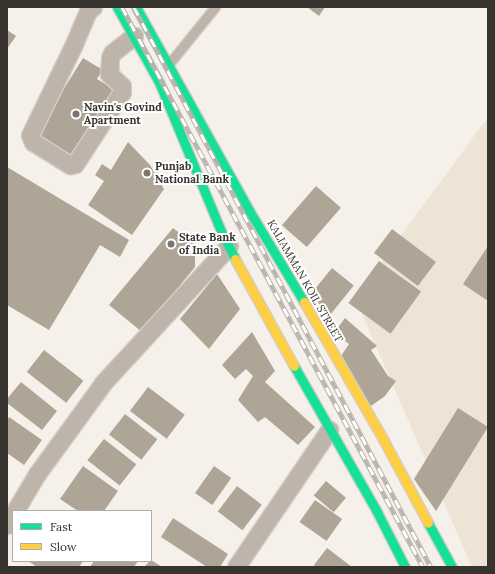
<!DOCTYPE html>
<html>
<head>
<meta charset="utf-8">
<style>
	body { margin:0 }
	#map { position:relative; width:495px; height:574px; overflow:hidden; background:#f5f0e9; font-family:Lora,serif }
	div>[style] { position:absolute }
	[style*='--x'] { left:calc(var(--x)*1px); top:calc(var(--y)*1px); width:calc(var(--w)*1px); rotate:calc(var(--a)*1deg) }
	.built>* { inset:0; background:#ede4d6 }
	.building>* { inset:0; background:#aea597; transform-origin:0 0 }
	.roads { filter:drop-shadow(1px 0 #d2cec8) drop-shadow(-1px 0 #d2cec8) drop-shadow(0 1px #d2cec8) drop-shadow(0 -1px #d2cec8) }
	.lane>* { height:9px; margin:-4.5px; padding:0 4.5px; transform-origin:4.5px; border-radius:4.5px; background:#beb4a9 }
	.street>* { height:17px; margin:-8.5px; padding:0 8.5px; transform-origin:8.5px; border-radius:8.5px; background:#beb4a9 }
	.fast>* { height:9px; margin:-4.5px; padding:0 4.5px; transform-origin:4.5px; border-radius:4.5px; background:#16e098 }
	.slow>* { height:9px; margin:-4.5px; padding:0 4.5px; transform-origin:4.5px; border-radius:4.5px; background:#ffcf43 }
	.rail>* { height:4.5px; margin-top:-2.25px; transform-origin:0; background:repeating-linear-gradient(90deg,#fff 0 9px,#bab4ad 0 18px); box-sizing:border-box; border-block:1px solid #bab4ad }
	.dots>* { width:11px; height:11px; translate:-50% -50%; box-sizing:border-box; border:2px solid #fff; border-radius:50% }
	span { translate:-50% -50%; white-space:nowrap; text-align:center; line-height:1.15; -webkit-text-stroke:4px #fff; paint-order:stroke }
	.poi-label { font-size:11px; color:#37332e; font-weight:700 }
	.left { translate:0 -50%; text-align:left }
	.street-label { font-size:11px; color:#37332e }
	.frame { position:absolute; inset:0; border:8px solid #37332e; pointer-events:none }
	.legend { position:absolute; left:12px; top:510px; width:140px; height:52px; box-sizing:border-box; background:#fff; border:1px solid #afadab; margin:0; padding:5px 7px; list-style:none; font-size:12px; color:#37332e }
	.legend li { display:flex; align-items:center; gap:8px; height:20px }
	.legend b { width:20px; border:1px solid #afadab }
</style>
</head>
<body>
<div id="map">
	<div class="built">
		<div style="clip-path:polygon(488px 117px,488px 567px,472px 567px,355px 298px)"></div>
	</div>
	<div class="building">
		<div style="clip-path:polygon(307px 7px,325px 7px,319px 16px)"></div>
		<div style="clip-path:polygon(7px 30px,16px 36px,7px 49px)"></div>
		<div style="clip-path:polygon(83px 58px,103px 70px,97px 79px,117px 91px,74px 162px,34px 137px)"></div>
		<div style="clip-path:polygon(128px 142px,150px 165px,164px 189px,132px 235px,88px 205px,104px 181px,95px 175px,102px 164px,111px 170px)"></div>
		<div style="clip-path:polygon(7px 167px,129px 240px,120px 257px,100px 245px,49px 330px,7px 305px)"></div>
		<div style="left:316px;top:186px;width:33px;height:52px;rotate:41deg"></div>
		<div style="clip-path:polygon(173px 228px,195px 245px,195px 267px,142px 332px,109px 305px)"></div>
		<div style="left:392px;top:229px;width:55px;height:30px;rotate:37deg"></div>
		<div style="clip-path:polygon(488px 246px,488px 301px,463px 284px)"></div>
		<div style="left:379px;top:261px;width:52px;height:52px;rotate:36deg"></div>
		<div style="left:332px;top:268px;width:28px;height:37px;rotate:39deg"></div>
		<div style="clip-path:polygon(217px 274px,240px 309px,209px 349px,180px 319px)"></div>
		<div style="clip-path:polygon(345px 318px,377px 346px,371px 350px,388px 376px,396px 381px,385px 396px,371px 406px,339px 359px,349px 344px,334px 333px)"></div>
		<div style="clip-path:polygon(252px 332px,275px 371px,265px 382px,315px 427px,298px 445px,265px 417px,258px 422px,238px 400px,253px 376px,246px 369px,235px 379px,222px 365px)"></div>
		<div style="left:44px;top:350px;width:50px;height:28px;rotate:38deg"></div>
		<div style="clip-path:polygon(21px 382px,57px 411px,42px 430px,7px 403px,7px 399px)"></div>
		<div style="left:148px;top:387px;width:46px;height:30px;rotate:37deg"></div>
		<div style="clip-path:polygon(458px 408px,488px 427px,436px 511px,414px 479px)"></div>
		<div style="left:125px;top:414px;width:41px;height:26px;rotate:38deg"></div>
		<div style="clip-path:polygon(9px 417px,42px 440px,24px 465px,7px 453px,7px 421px)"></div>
		<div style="left:104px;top:439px;width:41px;height:27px;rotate:38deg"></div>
		<div style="clip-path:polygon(83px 466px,118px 491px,104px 511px,78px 511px,60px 499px)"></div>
		<div style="left:214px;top:466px;width:21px;height:33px;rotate:35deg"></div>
		<div style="left:326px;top:481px;width:26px;height:19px;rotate:40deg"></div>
		<div style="left:237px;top:486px;width:31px;height:32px;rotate:37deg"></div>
		<div style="left:315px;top:500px;width:33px;height:27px;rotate:35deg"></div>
		<div style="clip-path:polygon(173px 518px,228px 554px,220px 567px,207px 567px,161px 537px)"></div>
		<div style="clip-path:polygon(327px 548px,352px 567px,316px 567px,314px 565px)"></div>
		<div style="clip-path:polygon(151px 560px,162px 567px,144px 567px)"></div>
		<div style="clip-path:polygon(28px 561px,83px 561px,79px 567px,37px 567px)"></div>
		<div style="clip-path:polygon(94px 561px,138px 561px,134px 567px,90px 567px)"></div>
	</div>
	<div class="roads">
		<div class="lane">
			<div style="--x:168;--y:65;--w:75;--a:-51"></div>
		</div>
		<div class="street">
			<div style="--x:93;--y:7;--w:6;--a:141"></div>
			<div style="--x:88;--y:11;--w:34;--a:113"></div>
			<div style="--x:75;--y:42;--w:103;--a:115.8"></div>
			<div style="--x:30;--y:135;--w:8;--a:67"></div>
			<div style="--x:33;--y:142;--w:44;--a:31.9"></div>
			<div style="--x:70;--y:165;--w:5;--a:-11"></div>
			<div style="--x:75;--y:164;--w:86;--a:-56.9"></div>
			<div style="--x:122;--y:92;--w:6;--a:-90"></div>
			<div style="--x:122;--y:86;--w:18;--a:-137"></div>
			<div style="--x:109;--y:74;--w:16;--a:-86"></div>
			<div style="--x:110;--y:58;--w:5;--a:-68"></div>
			<div style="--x:112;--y:53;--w:28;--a:-38"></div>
			<div style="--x:15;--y:511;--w:43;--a:-59.3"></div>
			<div style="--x:37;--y:474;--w:112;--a:-54"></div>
			<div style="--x:103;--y:383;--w:186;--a:-47.4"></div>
			<div style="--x:7;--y:525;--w:12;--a:-59"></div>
			<div style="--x:236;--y:567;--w:166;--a:-55.8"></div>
		</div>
		<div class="fast">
			<div style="--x:117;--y:7;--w:86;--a:60.8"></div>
			<div style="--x:159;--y:82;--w:164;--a:67.4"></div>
			<div style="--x:222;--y:233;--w:29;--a:63"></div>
			<div style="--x:136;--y:7;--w:240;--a:60.9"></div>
			<div style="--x:253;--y:217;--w:99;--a:59"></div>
			<div style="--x:294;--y:366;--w:166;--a:60.3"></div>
			<div style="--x:376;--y:510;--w:64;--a:63"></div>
			<div style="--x:428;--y:523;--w:50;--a:61.4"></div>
		</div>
		<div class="slow">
			<div style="--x:235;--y:259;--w:122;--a:61.1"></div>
			<div style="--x:304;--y:302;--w:158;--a:60"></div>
			<div style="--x:383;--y:439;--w:95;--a:61.8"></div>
		</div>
	</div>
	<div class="rail">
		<div style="--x:122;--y:7;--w:636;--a:61.74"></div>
		<div style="--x:134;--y:7;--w:634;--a:62.06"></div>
	</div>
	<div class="dots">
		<div style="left:76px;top:114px;background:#7a756f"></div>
		<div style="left:147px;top:173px;background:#7a756f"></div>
		<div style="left:171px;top:244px;background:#7a756f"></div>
	</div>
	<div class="poi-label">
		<span class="left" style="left:84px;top:114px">Navin's Govind<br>Apartment</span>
		<span class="left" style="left:155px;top:173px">Punjab<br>National Bank</span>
		<span class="left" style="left:179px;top:244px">State Bank<br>of India</span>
	</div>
	<div class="street-label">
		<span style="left:305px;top:281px;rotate:60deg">KALIAMMAN KOIL STREET</span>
	</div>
	<div class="frame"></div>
	<ul class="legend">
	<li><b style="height:5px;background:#16e098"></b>Fast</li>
	<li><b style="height:5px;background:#ffcf43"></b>Slow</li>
	</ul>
</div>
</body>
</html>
